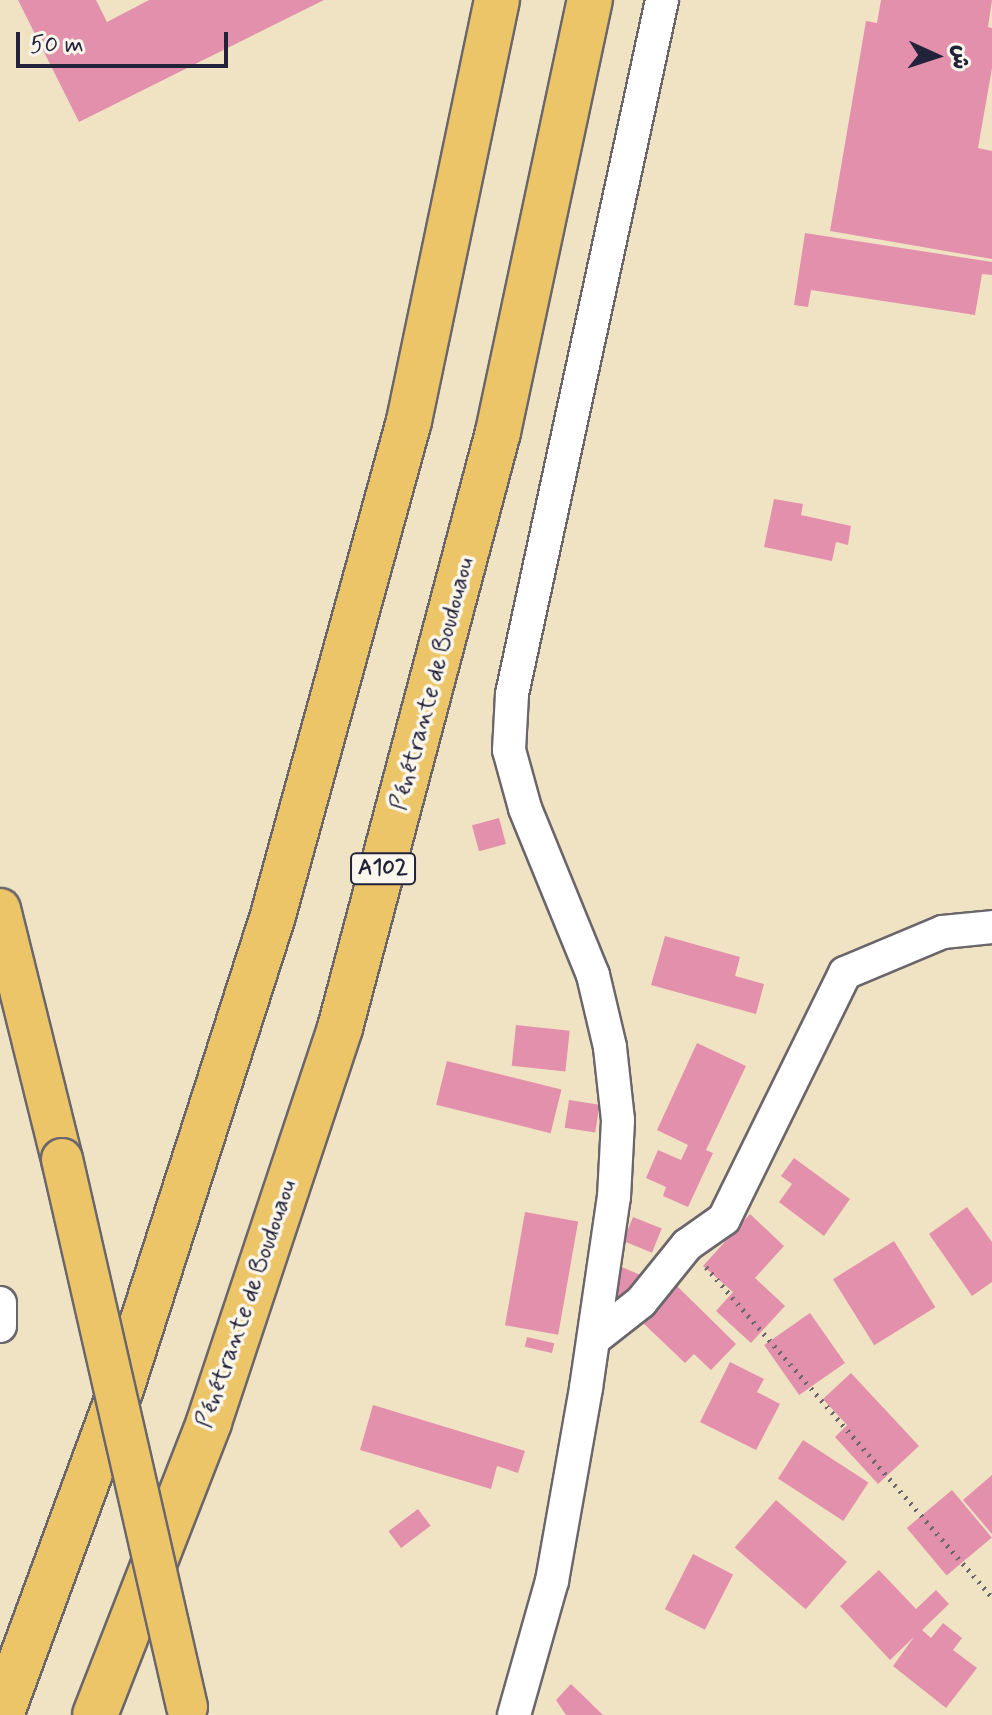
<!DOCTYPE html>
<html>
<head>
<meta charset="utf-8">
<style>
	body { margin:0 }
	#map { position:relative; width:992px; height:1715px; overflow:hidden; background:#f0e3c4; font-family:Mynerve,"Playpen Sans Arabic",sans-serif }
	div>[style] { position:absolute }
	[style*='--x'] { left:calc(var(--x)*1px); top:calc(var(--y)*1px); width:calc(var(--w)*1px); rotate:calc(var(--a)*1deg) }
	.building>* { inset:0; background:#e390ac; transform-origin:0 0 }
	.path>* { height:5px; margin-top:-2.5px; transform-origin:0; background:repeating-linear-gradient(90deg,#6a666b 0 2px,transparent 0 8px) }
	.roads { filter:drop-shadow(2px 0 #6a666b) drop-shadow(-2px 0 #6a666b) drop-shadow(0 2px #6a666b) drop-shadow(0 -2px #6a666b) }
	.minor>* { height:32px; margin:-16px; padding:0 16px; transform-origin:16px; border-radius:16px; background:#fff }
	.major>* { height:40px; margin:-20px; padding:0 20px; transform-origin:20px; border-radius:20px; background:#edc569 }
	.highway>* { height:44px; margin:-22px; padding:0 22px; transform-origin:22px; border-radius:22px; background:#edc569 }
	.bridges { filter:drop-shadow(2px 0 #6a666b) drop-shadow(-2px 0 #6a666b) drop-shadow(0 2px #6a666b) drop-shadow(0 -2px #6a666b) }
	.major-bridge>* { height:40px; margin:-20px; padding:0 20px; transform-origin:20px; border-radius:20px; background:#edc569 }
	span { translate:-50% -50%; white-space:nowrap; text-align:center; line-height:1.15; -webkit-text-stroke:7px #fbf7ec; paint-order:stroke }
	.shield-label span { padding:2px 6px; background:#fbf7ec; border:2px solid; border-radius:6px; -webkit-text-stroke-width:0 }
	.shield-label { font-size:22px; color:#22223b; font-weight:700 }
	.street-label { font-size:24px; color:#22223b }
	.north { position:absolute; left:896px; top:16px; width:80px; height:80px; -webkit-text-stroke:6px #fbf7ec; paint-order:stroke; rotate:93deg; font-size:22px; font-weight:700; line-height:32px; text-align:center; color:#22223b }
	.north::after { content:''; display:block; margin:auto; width:28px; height:36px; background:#22223b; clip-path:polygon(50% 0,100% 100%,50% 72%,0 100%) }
	.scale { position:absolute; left:16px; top:32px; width:212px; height:36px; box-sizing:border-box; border:4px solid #22223b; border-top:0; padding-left:10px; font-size:24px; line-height:28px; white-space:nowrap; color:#22223b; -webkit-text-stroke:6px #fbf7ec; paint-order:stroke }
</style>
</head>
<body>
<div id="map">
	<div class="building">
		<div style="clip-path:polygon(18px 0,96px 0,107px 22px,149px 0,324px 0,79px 122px)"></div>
		<div style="clip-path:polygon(881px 0,992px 0,988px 27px,992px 28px,992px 68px,978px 148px,992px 151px,992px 259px,830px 231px,866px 21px,877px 23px)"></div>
		<div style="clip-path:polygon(805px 233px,992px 262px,992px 275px,982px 274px,975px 315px,811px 290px,808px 307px,794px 305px)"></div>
		<div style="clip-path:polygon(774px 499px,803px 504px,801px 515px,851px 526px,848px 545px,836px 542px,832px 561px,764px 547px)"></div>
		<div style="left:499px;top:818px;width:27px;height:28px;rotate:75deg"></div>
		<div style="clip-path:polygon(665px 936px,740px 957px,735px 976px,764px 984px,756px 1014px,651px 985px)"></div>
		<div style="left:516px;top:1025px;width:54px;height:41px;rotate:6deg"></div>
		<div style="clip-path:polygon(697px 1043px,746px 1066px,706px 1150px,713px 1153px,688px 1207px,663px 1196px,666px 1187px,646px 1178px,658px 1150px,681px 1160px,688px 1145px,657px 1130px)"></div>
		<div style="left:447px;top:1061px;width:118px;height:45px;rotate:14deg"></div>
		<div style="left:569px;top:1100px;width:31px;height:28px;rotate:9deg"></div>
		<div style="clip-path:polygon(794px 1158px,850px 1199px,824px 1236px,779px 1202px,792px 1184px,781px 1176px)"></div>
		<div style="clip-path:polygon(967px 1207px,992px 1242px,992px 1282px,972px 1296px,929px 1234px)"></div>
		<div style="left:525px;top:1212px;width:54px;height:115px;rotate:10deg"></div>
		<div style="clip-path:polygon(750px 1214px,784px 1246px,755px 1278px,785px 1306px,751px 1343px,716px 1311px,733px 1292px,703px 1266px)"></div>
		<div style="left:633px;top:1217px;width:31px;height:26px;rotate:22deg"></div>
		<div style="left:894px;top:1241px;width:78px;height:72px;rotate:58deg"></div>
		<div style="left:617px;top:1265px;width:25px;height:39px;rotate:23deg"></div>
		<div style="clip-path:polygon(677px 1286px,736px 1344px,711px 1370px,694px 1354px,685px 1363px,642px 1322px)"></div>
		<div style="left:810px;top:1313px;width:61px;height:56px;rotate:55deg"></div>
		<div style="left:527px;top:1337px;width:28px;height:10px;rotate:13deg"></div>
		<div style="clip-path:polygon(730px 1362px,764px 1379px,757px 1392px,780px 1404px,756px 1450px,700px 1422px)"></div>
		<div style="clip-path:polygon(851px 1373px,919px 1446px,878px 1484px,835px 1437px,847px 1425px,823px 1399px)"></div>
		<div style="clip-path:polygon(373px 1405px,525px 1451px,518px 1473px,497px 1466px,491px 1489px,360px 1450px)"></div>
		<div style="left:803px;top:1440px;width:78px;height:46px;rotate:33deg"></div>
		<div style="clip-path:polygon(992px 1475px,992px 1534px,963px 1500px)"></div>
		<div style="left:952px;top:1490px;width:62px;height:59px;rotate:50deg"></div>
		<div style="left:776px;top:1500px;width:94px;height:63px;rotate:41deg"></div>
		<div style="left:418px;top:1509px;width:21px;height:37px;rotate:53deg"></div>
		<div style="left:693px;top:1554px;width:45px;height:62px;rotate:27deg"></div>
		<div style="clip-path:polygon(879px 1570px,916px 1609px,936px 1590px,949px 1604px,922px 1630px,931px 1638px,943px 1623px,962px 1638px,953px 1650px,977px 1668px,946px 1708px,893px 1666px,914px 1637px,890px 1660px,840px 1606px)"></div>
		<div style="clip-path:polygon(571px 1684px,603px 1715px,566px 1715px,556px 1700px)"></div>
	</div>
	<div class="path">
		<div style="--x:706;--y:1267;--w:437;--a:49.1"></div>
	</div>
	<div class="roads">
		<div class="minor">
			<div style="--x:0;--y:1303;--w:23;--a:90"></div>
			<div style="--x:594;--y:1339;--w:60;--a:-38.2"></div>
			<div style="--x:641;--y:1302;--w:73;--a:-51.1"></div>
			<div style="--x:687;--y:1245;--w:45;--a:-35.1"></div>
			<div style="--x:724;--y:1219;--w:274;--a:-63.8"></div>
			<div style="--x:845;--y:973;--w:106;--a:-22.7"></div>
			<div style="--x:943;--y:932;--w:49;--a:-5.8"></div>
			<div style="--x:514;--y:1715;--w:139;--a:-74.2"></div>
			<div style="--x:552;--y:1581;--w:196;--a:-80"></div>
			<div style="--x:586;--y:1388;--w:193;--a:-81.7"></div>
			<div style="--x:614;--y:1197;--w:77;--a:-87"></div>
			<div style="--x:618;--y:1120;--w:73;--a:-96.3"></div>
			<div style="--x:610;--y:1047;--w:74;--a:-103.3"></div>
			<div style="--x:593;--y:975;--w:180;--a:-112.2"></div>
			<div style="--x:525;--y:808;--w:60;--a:-105.4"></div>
			<div style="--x:509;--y:750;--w:56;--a:-86.9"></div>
			<div style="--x:512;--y:694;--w:710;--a:-77.8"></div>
		</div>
		<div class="major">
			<div style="--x:0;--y:909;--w:258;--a:76.1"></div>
		</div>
		<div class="highway">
			<div style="--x:1;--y:1715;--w:347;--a:-69.8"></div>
			<div style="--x:121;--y:1389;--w:494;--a:-72.2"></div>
			<div style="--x:272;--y:919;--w:517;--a:-74.62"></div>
			<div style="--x:409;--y:421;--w:430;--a:-78.2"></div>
			<div style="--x:95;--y:1715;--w:314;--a:-68.7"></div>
			<div style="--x:209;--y:1422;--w:415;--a:-71.6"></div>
			<div style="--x:340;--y:1028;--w:617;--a:-75.15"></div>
			<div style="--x:498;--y:432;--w:442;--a:-78"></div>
		</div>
	</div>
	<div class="bridges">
		<div class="major-bridge">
			<div style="--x:62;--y:1159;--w:562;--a:77.15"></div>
		</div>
	</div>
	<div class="shield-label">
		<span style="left:383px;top:869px">A102</span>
	</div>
	<div class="street-label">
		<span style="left:433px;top:684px;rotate:-75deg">Pénétrante de Boudouaou</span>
		<span style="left:247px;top:1304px;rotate:-71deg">Pénétrante de Boudouaou</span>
	</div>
	<div class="north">ش</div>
	<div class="scale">50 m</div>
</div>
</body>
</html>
